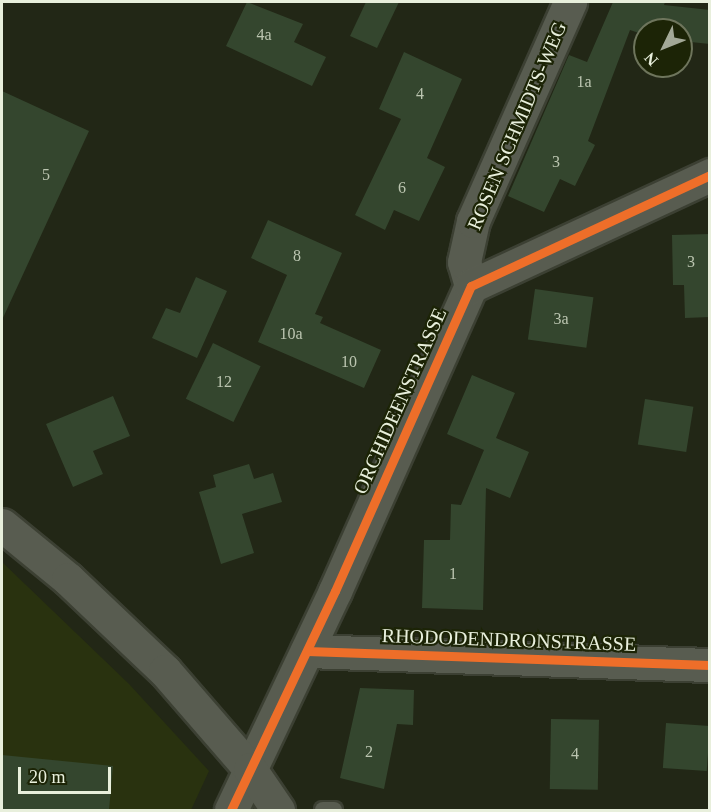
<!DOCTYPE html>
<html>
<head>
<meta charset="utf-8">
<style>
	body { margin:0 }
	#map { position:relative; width:711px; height:812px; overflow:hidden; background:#222716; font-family:Georgia,serif }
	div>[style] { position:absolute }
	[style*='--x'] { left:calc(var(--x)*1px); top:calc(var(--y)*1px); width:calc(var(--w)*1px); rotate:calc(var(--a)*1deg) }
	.built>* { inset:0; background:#29320f }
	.building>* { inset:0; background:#34462e; transform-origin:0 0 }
	.roads { filter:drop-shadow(2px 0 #3c4033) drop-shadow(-2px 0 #3c4033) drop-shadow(0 2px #3c4033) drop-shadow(0 -2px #3c4033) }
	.service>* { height:16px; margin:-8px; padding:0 8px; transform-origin:8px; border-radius:8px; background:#585c50 }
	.minor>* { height:33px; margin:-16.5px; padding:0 16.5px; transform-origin:16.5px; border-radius:16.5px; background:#585c50 }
	.tertiary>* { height:33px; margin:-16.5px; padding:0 16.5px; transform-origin:16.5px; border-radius:16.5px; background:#585c50 }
	.cycleway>* { height:9px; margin:-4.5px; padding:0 4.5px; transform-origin:4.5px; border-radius:4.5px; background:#ee6e29 }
	span { translate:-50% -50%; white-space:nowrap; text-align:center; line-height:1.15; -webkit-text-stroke:4.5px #1c2406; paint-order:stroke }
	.number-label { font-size:16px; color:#bbc5b0 }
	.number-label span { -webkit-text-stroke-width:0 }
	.street-label { font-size:20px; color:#e8efdc }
	.frame { position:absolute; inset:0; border:3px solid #e8efdc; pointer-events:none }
	.north { position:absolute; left:633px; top:18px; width:60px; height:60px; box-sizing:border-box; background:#1c2406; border:2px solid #6e755c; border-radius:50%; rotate:227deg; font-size:16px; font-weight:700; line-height:24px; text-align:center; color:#e8efdc }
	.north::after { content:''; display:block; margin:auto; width:21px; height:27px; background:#a3a997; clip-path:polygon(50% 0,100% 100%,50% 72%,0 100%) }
	.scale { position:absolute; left:18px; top:767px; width:93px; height:27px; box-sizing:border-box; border:3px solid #e8efdc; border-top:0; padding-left:8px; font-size:18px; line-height:21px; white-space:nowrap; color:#e8efdc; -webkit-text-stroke:4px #1c2406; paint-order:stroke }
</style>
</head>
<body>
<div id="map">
	<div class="built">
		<div style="clip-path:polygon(2px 562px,129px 684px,209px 771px,191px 810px,2px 810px)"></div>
	</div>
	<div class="building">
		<div style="clip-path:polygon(247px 2px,303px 24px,294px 42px,326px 57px,312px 86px,226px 46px)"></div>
		<div style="clip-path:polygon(366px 2px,399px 2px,377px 48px,350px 36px)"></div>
		<div style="clip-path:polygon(613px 2px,665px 2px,664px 5px,710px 10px,710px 44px,681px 41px,681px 30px,645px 30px,645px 35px,630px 30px,588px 141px,595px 145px,575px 186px,560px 179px,544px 212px,508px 196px,569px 55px,587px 62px)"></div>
		<div style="clip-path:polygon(404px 52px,462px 79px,427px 158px,445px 167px,419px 221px,394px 210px,385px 230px,355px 215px,401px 119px,379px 109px)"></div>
		<div style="clip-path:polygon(2px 91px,89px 131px,2px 320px)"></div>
		<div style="clip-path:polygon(268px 220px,342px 253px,315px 314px,323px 317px,320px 323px,381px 350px,364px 388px,258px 342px,287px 275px,251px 258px)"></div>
		<div style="clip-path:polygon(710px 234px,710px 317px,685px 318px,684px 285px,673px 285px,672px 235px)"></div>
		<div style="clip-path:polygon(196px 277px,227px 291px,197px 358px,152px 338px,166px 308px,180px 313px)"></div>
		<div style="left:535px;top:289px;width:59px;height:51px;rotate:8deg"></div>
		<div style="left:213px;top:343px;width:53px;height:62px;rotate:26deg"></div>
		<div style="clip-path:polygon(472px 375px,515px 393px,496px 438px,529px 452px,510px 498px,486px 488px,483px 610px,422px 608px,424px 540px,450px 540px,451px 504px,461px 505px,484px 450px,447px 434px)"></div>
		<div style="clip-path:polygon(113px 396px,130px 436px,93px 451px,103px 474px,73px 487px,46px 424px)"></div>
		<div style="left:645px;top:399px;width:49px;height:46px;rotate:9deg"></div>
		<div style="clip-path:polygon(249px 464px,254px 479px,273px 473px,282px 502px,242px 514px,254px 553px,221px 564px,199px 492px,216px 487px,213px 475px)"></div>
		<div style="clip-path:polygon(360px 688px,414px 690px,413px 725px,397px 724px,384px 789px,340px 778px)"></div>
		<div style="left:551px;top:719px;width:48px;height:70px;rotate:1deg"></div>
		<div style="left:666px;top:723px;width:44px;height:45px;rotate:4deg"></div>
		<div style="clip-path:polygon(2px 755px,113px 766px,109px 810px,2px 810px)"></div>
	</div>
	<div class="roads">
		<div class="service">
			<div style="--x:323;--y:810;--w:11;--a:0"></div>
		</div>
		<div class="minor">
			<div style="--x:471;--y:286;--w:25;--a:-106"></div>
			<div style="--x:464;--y:262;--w:42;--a:-77.6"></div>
			<div style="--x:473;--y:221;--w:240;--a:-66.1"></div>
			<div style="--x:307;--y:651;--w:403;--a:2"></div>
			<div style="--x:231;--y:810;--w:242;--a:-64.6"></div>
			<div style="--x:335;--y:591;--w:334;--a:-66"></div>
			<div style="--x:471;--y:286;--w:264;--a:-24.9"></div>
		</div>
		<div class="tertiary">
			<div style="--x:2;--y:525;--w:85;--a:39.3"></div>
			<div style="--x:68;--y:579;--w:134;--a:43.5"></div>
			<div style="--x:165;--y:671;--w:130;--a:49.1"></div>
			<div style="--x:250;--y:769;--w:50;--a:55.7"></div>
		</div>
	</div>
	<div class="cycleway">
		<div style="--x:307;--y:651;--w:403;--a:2"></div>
		<div style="--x:231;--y:810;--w:242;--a:-64.6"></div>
		<div style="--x:335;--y:591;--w:334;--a:-66"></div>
		<div style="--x:471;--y:286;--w:264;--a:-24.9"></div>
	</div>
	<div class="number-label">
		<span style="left:264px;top:35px">4a</span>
		<span style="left:584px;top:82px">1a</span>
		<span style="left:420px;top:94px">4</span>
		<span style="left:556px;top:162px">3</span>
		<span style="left:46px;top:175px">5</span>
		<span style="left:402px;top:188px">6</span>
		<span style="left:297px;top:256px">8</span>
		<span style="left:691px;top:262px">3</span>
		<span style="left:561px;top:319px">3a</span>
		<span style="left:291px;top:334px">10a</span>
		<span style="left:349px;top:362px">10</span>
		<span style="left:224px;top:382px">12</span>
		<span style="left:453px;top:574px">1</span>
		<span style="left:369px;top:752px">2</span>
		<span style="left:575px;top:754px">4</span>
	</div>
	<div class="street-label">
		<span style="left:517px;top:126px;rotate:-67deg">ROSEN SCHMIDTS-WEG</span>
		<span style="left:400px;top:401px;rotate:-66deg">ORCHIDEENSTRASSE</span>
		<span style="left:509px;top:640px;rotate:2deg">RHODODENDRONSTRASSE</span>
	</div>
	<div class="frame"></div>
	<div class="north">N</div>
	<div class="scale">20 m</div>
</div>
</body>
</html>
